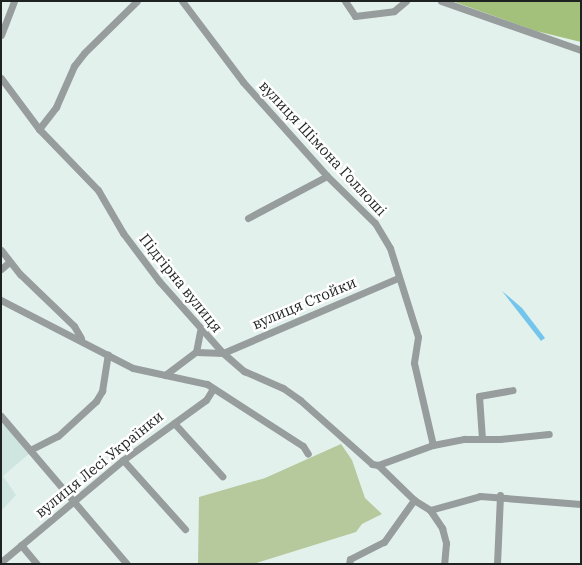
<!DOCTYPE html>
<html>
<head>
<meta charset="utf-8">
<style>
	body { margin:0 }
	#map { position:relative; width:582px; height:565px; overflow:hidden; background:#e3f1ed; font-family:"IBM Plex Serif",serif }
	div>[style] { position:absolute }
	[style*='--x'] { left:calc(var(--x)*1px); top:calc(var(--y)*1px); width:calc(var(--w)*1px); rotate:calc(var(--a)*1deg) }
	.built>* { inset:0; background:#cfe5e0 }
	.green>* { inset:0; background:#b6c99d }
	.forest>* { inset:0; background:#a4c17c }
	.water>* { inset:0; background:#73c5ec }
	.minor>* { height:7px; margin:-3.5px; padding:0 3.5px; transform-origin:3.5px; border-radius:3.5px; background:#979d9d }
	span { translate:-50% -50%; white-space:nowrap; text-align:center; line-height:1.15; -webkit-text-stroke:5px #fff; paint-order:stroke }
	.street-label { font-size:15px; color:#1e2322 }
	.frame { position:absolute; inset:0; border:2px solid #1e2322; pointer-events:none }
</style>
</head>
<body>
<div id="map">
	<div class="built">
		<div style="clip-path:polygon(1px 421px,29px 454px,3px 476px,16px 495px,1px 511px)"></div>
	</div>
	<div class="green">
		<div style="clip-path:polygon(341px 444px,352px 460px,365px 498px,382px 514px,362px 524px,356px 532px,253px 564px,198px 564px,199px 497px,265px 478px)"></div>
	</div>
	<div class="forest">
		<div style="clip-path:polygon(452px 1px,581px 1px,581px 42px,536px 31px)"></div>
	</div>
	<div class="water">
		<div style="clip-path:polygon(502px 291px,522px 308px,545px 338px,541px 341px)"></div>
	</div>
	<div class="minor">
		<div style="--x:182;--y:1;--w:101;--a:53"></div>
		<div style="--x:243;--y:82;--w:126;--a:48.2"></div>
		<div style="--x:327;--y:176;--w:67;--a:44.4"></div>
		<div style="--x:375;--y:223;--w:29;--a:59"></div>
		<div style="--x:390;--y:248;--w:93;--a:72.5"></div>
		<div style="--x:418;--y:337;--w:26;--a:99"></div>
		<div style="--x:414;--y:363;--w:84;--a:77"></div>
		<div style="--x:345;--y:1;--w:18;--a:56"></div>
		<div style="--x:355;--y:16;--w:39;--a:-7"></div>
		<div style="--x:394;--y:11;--w:16;--a:-40"></div>
		<div style="--x:441;--y:1;--w:148;--a:19.3"></div>
		<div style="--x:1;--y:35;--w:36;--a:-69"></div>
		<div style="--x:1;--y:78;--w:64;--a:53.3"></div>
		<div style="--x:39;--y:129;--w:85;--a:46"></div>
		<div style="--x:98;--y:190;--w:50;--a:59.8"></div>
		<div style="--x:123;--y:233;--w:60;--a:53.1"></div>
		<div style="--x:159;--y:281;--w:96;--a:48.4"></div>
		<div style="--x:223;--y:353;--w:28;--a:41"></div>
		<div style="--x:244;--y:371;--w:43;--a:23.6"></div>
		<div style="--x:283;--y:388;--w:21;--a:35"></div>
		<div style="--x:300;--y:400;--w:96;--a:41.6"></div>
		<div style="--x:372;--y:464;--w:6;--a:9"></div>
		<div style="--x:378;--y:465;--w:50;--a:44.2"></div>
		<div style="--x:414;--y:500;--w:19;--a:32"></div>
		<div style="--x:430;--y:510;--w:22;--a:56"></div>
		<div style="--x:442;--y:528;--w:16;--a:75"></div>
		<div style="--x:446;--y:543;--w:21;--a:95"></div>
		<div style="--x:39;--y:129;--w:28;--a:-52"></div>
		<div style="--x:56;--y:107;--w:45;--a:-66.3"></div>
		<div style="--x:74;--y:66;--w:16;--a:-52"></div>
		<div style="--x:84;--y:53;--w:74;--a:-44.5"></div>
		<div style="--x:248;--y:218;--w:89;--a:-28"></div>
		<div style="--x:1;--y:250;--w:31;--a:52"></div>
		<div style="--x:20;--y:274;--w:75;--a:43.9"></div>
		<div style="--x:74;--y:326;--w:14;--a:60"></div>
		<div style="--x:1;--y:269;--w:11;--a:-41"></div>
		<div style="--x:1;--y:300;--w:148;--a:27.3"></div>
		<div style="--x:133;--y:368;--w:76;--a:12.2"></div>
		<div style="--x:207;--y:384;--w:114;--a:32.9"></div>
		<div style="--x:303;--y:446;--w:9;--a:58"></div>
		<div style="--x:196;--y:352;--w:21;--a:-79"></div>
		<div style="--x:165;--y:375;--w:39;--a:-37"></div>
		<div style="--x:196;--y:352;--w:27;--a:2"></div>
		<div style="--x:223;--y:353;--w:190;--a:-23.2"></div>
		<div style="--x:1;--y:416;--w:194;--a:49.6"></div>
		<div style="--x:174;--y:423;--w:72;--a:47.8"></div>
		<div style="--x:482;--y:439;--w:43;--a:-94"></div>
		<div style="--x:479;--y:396;--w:34;--a:-10"></div>
		<div style="--x:30;--y:450;--w:31;--a:-27"></div>
		<div style="--x:58;--y:436;--w:52;--a:-42.6"></div>
		<div style="--x:96;--y:401;--w:12;--a:-59"></div>
		<div style="--x:102;--y:391;--w:37;--a:-81"></div>
		<div style="--x:123;--y:460;--w:93;--a:48.1"></div>
		<div style="--x:378;--y:465;--w:59;--a:-20"></div>
		<div style="--x:433;--y:445;--w:32;--a:-11"></div>
		<div style="--x:464;--y:439;--w:36;--a:0"></div>
		<div style="--x:500;--y:439;--w:49;--a:-5.8"></div>
		<div style="--x:430;--y:510;--w:52;--a:-15.6"></div>
		<div style="--x:480;--y:496;--w:101;--a:4.5"></div>
		<div style="--x:21;--y:545;--w:25;--a:50"></div>
		<div style="--x:1;--y:562;--w:159;--a:-39.9"></div>
		<div style="--x:123;--y:460;--w:102;--a:-35.9"></div>
		<div style="--x:206;--y:400;--w:13;--a:-58"></div>
		<div style="--x:349;--y:564;--w:5;--a:-79"></div>
		<div style="--x:350;--y:559;--w:38;--a:-27"></div>
		<div style="--x:384;--y:542;--w:52;--a:-54.5"></div>
		<div style="--x:497;--y:564;--w:69;--a:-87.5"></div>
	</div>
	<div class="street-label">
		<span style="left:323px;top:148px;rotate:47deg">вулиця Шімона Голлоші</span>
		<span style="left:181px;top:283px;rotate:51deg">Підгірна вулиця</span>
		<span style="left:304px;top:303px;rotate:-23deg">вулиця Стойки</span>
		<span style="left:99px;top:464px;rotate:-39deg">вулиця Лесі Українки</span>
	</div>
	<div class="frame"></div>
</div>
</body>
</html>
